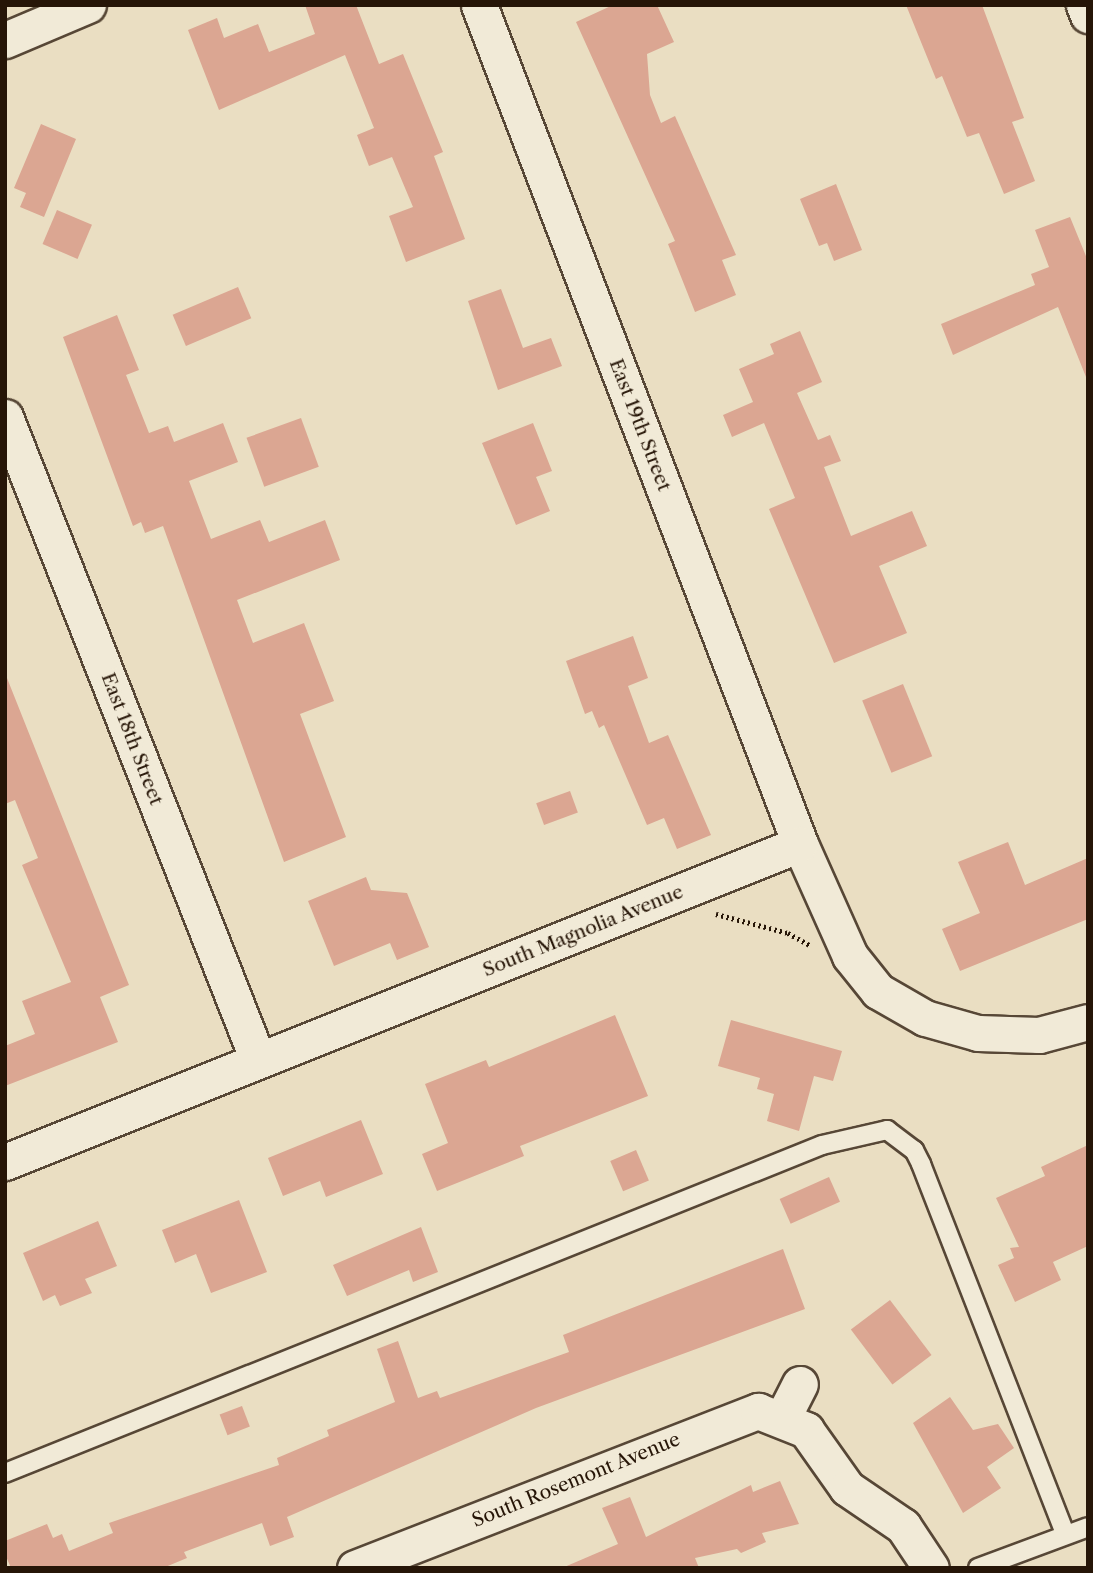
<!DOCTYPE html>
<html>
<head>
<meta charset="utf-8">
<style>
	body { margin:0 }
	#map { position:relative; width:1093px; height:1573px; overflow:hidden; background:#eadec2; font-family:"Libre Caslon Text",serif }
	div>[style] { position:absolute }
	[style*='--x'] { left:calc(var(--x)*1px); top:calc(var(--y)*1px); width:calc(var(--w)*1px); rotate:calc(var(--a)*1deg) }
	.building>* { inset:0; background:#dba692; transform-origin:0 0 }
	.path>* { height:4.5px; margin-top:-2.25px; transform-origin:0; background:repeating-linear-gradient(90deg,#261507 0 2px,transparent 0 5.5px) }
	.roads { filter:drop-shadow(2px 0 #574736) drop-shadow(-2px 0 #574736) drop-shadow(0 2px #574736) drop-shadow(0 -2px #574736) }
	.service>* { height:18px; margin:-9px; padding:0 9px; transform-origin:9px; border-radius:9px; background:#f1ead7 }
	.minor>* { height:35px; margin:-17.5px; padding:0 17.5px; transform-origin:17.5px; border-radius:17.5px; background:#f1ead7 }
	span { translate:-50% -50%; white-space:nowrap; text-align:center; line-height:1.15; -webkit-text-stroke:7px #f1ead7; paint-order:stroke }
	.street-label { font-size:19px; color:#261507 }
	.frame { position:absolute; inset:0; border:7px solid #261507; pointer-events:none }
</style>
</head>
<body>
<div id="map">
	<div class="building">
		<div style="clip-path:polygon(305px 5px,356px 5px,379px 64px,403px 54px,443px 152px,434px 156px,465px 239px,406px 262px,389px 216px,413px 207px,392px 157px,369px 166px,357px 135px,374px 128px,345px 55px,219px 110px,188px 30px,217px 18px,224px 38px,258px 24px,269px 52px,315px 34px)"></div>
		<div style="clip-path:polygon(613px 5px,657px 5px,674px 42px,647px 54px,650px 95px,661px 123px,675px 116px,736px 255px,722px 260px,736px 295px,695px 312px,668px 244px,675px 241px,576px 22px)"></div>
		<div style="clip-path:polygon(906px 5px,982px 5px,1024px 118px,1012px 122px,1035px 181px,1004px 194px,979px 133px,967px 137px,942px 76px,936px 79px)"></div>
		<div style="clip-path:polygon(41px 124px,76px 139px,44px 217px,20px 207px,26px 193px,14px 188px)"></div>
		<div style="clip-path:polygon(836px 184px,862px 250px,834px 261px,827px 243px,819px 246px,800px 199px)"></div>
		<div style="left:57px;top:210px;width:38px;height:37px;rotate:23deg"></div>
		<div style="clip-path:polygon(1070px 217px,1088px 261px,1088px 382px,1058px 307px,953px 355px,941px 324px,1035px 285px,1031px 274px,1049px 267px,1035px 230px)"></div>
		<div style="left:238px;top:287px;width:34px;height:71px;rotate:67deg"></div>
		<div style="clip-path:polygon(501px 289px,523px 348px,551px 338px,562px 366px,498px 390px,468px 301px)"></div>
		<div style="clip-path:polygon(117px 315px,139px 370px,126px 375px,149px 433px,168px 426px,174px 442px,223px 423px,238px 462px,189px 481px,211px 539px,260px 520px,269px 542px,325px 520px,340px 560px,237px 600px,253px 643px,304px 623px,334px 701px,300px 714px,346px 837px,284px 862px,163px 526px,145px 533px,141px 522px,133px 526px,63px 337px)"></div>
		<div style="clip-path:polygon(800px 331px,822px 382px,797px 393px,818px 440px,830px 435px,841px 461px,824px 467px,851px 536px,912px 511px,927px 546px,879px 566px,907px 633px,834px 663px,769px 509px,795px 498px,764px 423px,732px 437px,723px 415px,753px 402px,739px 369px,774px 354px,770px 344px)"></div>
		<div style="left:301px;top:418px;width:52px;height:58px;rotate:70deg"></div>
		<div style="clip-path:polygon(533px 423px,552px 471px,536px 477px,550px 511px,516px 525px,482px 443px)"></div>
		<div style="clip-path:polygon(633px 636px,648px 678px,628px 686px,649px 743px,668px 735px,711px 835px,677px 849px,664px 818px,647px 825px,604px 725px,599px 728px,592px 711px,585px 714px,566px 661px)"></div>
		<div style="clip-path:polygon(5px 673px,129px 985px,100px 997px,118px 1042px,5px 1086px,5px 1046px,35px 1034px,22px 1001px,71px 982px,22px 865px,38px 858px,15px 800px,5px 804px)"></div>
		<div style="left:903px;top:684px;width:78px;height:44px;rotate:68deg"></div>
		<div style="left:570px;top:791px;width:23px;height:36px;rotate:70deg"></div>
		<div style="clip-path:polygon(1008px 842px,1025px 885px,1088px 858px,1088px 919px,960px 971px,942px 929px,980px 913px,958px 862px)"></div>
		<div style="clip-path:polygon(366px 877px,371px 890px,407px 893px,429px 947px,397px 960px,390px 943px,334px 966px,308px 901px)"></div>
		<div style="clip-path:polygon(615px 1015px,648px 1096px,520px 1146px,524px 1156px,437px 1191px,422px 1154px,448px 1143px,425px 1084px,486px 1060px,489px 1067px)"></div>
		<div style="clip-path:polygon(731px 1020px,842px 1051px,833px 1081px,814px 1076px,799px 1131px,767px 1121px,774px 1094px,757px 1089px,760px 1078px,718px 1066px)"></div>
		<div style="clip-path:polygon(361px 1120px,383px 1174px,326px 1197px,320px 1181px,283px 1196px,268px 1158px)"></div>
		<div style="clip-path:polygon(1088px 1145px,1088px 1246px,1053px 1262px,1061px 1280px,1015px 1302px,998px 1265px,1014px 1258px,1010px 1248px,1019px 1247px,996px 1198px,1045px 1176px,1041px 1167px)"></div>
		<div style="left:636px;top:1150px;width:33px;height:28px;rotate:67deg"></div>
		<div style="left:829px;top:1177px;width:27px;height:54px;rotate:66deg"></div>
		<div style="clip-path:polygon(239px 1200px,267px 1272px,211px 1293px,196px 1254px,175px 1263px,162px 1230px)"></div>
		<div style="clip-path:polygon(98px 1221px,117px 1266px,85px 1279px,92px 1293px,60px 1306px,55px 1295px,43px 1301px,23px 1253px)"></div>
		<div style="clip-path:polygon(421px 1227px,438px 1272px,413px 1282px,409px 1270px,347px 1296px,333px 1265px)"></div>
		<div style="clip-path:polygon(783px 1249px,805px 1309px,536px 1408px,287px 1517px,294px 1537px,270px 1546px,262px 1523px,184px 1552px,187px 1558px,163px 1568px,11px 1568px,5px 1554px,5px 1541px,47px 1524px,53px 1538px,62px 1534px,69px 1551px,113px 1533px,109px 1523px,279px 1465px,277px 1458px,329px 1436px,327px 1430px,395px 1402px,377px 1349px,398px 1341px,418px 1398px,437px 1391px,440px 1398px,569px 1352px,563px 1335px)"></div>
		<div style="left:890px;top:1300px;width:69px;height:49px;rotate:53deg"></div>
		<div style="clip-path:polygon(950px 1397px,973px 1430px,998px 1424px,1014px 1448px,987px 1467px,1001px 1488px,963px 1513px,913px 1423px)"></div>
		<div style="left:242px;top:1406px;width:22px;height:24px;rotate:69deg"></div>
		<div style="clip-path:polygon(780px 1481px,799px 1524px,762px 1533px,766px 1542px,741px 1553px,737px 1549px,695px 1558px,699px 1568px,562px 1568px,618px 1544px,602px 1508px,630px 1497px,646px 1537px,751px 1485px,753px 1492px)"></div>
	</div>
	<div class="path">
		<div style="--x:716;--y:914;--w:74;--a:14.8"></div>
		<div style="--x:788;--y:933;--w:25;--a:29"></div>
	</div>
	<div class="roads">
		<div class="service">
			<div style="--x:5;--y:1473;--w:880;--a:-21.87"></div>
			<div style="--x:822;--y:1145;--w:67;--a:-13"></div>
			<div style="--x:887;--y:1130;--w:34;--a:37"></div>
			<div style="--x:914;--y:1150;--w:16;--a:63"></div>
			<div style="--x:921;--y:1164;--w:396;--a:68.7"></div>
			<div style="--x:978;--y:1568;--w:117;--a:-20.4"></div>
		</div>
		<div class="minor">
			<div style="--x:479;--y:5;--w:898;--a:69.06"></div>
			<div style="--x:800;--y:844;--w:123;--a:65.9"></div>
			<div style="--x:850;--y:956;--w:45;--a:51.3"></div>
			<div style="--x:878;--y:991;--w:54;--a:29.9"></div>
			<div style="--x:925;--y:1018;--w:55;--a:15.8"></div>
			<div style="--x:978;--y:1033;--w:61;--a:1.9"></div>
			<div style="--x:1039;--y:1035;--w:51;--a:-14.9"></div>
			<div style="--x:1084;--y:5;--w:11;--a:68"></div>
			<div style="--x:5;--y:40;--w:90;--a:-22.9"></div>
			<div style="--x:5;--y:417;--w:691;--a:68.52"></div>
			<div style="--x:5;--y:1162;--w:856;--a:-21.8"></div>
			<div style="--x:783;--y:1417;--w:37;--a:-63"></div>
			<div style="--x:355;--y:1568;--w:433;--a:-21.3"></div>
			<div style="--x:758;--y:1411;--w:52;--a:21.6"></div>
			<div style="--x:806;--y:1430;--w:71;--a:54.7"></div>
			<div style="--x:847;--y:1488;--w:68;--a:34.2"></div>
			<div style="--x:903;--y:1526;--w:50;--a:56.3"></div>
		</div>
	</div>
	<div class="street-label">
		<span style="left:640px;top:425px;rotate:69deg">East 19th Street</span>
		<span style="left:132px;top:739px;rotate:69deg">East 18th Street</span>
		<span style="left:583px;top:931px;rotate:-22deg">South Magnolia Avenue</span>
		<span style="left:576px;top:1480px;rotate:-22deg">South Rosemont Avenue</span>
	</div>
	<div class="frame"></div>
</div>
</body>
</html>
